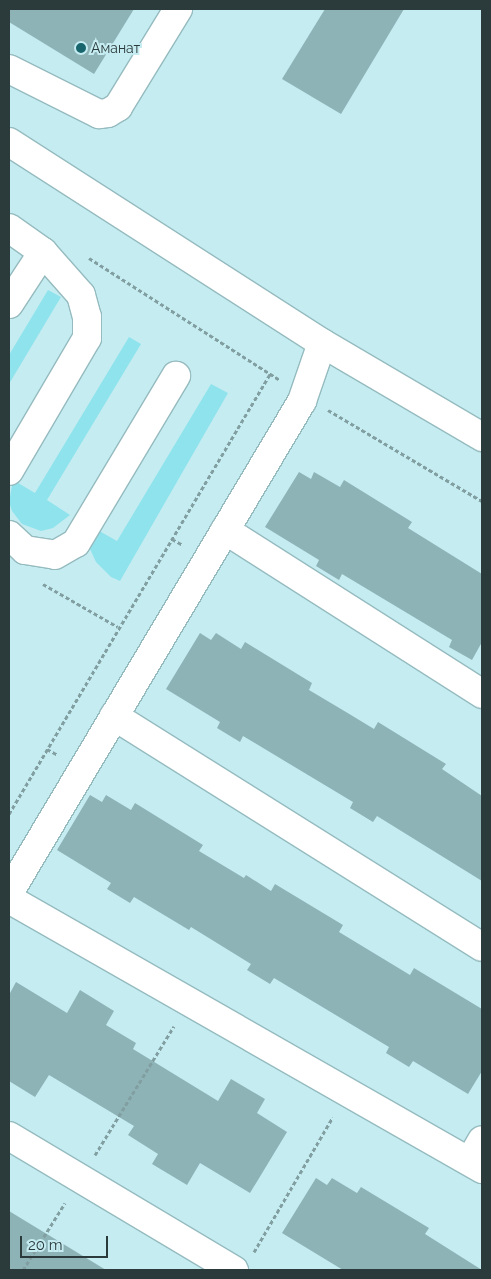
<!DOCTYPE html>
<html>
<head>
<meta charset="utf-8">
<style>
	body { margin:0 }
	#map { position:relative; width:491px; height:1279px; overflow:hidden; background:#c5ecf1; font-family:Raleway,sans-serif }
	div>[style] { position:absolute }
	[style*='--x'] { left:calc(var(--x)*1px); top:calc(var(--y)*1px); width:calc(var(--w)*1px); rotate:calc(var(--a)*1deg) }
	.green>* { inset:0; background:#8fe3ed }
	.building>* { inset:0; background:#8db3b7 }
	.path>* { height:3px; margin-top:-1.5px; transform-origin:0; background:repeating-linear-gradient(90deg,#819ea1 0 4px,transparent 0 6.5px) }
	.roads { filter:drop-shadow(1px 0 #95bbbf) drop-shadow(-1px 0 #95bbbf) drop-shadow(0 1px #95bbbf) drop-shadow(0 -1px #95bbbf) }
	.minor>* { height:28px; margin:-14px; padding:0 14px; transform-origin:14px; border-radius:14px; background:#fff }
	.dots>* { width:14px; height:14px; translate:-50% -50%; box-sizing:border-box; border:2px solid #c5ecf1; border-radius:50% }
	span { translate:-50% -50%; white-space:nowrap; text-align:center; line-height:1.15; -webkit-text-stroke:4px #c5ecf1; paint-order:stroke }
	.poi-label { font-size:14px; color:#2b3b3c }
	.left { translate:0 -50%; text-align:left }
	.frame { position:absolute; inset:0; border:10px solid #2b3b3c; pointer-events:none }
	.scale { position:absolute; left:20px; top:1236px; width:88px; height:22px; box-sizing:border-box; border:2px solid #2b3b3c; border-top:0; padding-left:6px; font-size:15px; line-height:18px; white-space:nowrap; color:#2b3b3c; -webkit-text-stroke:4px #c5ecf1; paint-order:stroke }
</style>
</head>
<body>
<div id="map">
	<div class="green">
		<div style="clip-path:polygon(48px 290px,61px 297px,9px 384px,9px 355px)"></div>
		<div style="clip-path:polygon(129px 337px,141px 344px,47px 500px,70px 515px,53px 528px,41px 531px,22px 524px,12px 511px,9px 502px,13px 480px,35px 493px)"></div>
		<div style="clip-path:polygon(211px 384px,228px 393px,120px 581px,111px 577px,96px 562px,90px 549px,94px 528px,117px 541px)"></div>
	</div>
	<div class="building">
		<div style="clip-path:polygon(9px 9px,134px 9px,94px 74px,9px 22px)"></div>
		<div style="clip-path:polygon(325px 9px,404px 9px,341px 114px,282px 79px)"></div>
		<div style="clip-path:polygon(299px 472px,311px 479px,314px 472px,340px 487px,344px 480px,412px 522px,408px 528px,482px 574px,482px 642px,472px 660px,449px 647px,452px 640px,342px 574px,339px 580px,316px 566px,319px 560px,265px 527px)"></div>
		<div style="clip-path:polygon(200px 633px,211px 640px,216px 633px,241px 649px,245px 642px,312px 683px,309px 690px,346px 712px,374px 729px,378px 722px,446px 764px,442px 769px,482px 796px,482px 881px,377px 816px,373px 822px,350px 808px,353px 802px,243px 736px,240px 742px,217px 728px,220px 722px,166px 689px)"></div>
		<div style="clip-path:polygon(90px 795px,102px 802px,106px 795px,131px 810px,135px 803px,203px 845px,199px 851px,244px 878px,246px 875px,271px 891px,275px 884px,343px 925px,339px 932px,410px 975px,414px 968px,482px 1009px,482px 1071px,468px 1094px,413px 1061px,409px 1067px,386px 1053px,389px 1047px,274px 978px,270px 984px,247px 970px,251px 964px,191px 927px,189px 930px,134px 897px,130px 903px,107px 889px,111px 883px,57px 850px)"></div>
		<div style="clip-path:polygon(16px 982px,67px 1013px,80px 990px,114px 1011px,106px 1025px,136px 1043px,133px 1049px,218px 1101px,231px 1079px,265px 1099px,257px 1113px,287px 1132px,250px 1193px,200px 1163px,187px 1185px,152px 1164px,158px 1154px,128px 1135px,134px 1126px,49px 1075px,35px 1097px,9px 1081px,9px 995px)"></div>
		<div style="clip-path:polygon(316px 1178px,327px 1185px,332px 1178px,357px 1193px,361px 1187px,429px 1228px,425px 1234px,482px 1270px,343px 1270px,282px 1233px)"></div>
		<div style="clip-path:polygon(9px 1211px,106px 1270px,9px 1270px)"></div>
	</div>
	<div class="path">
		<div style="--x:89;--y:258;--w:227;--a:32.6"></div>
		<div style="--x:328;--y:410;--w:179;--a:30.6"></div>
		<div style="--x:172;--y:539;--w:13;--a:29"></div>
		<div style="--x:43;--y:584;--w:86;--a:29.8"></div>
		<div style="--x:47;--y:749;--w:13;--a:29"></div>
		<div style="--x:9;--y:814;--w:512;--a:-59.32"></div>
		<div style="--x:95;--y:1155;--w:151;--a:-58.5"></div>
		<div style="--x:254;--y:1252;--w:156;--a:-59.7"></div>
		<div style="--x:23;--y:1270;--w:79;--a:-57.9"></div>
	</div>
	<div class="roads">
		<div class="minor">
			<div style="--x:9;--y:69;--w:101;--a:26.6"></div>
			<div style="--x:99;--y:114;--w:9;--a:-6"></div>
			<div style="--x:108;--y:113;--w:12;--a:-31"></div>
			<div style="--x:118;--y:107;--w:115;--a:-58.5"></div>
			<div style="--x:9;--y:142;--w:372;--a:32.7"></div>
			<div style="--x:322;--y:343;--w:186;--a:30.4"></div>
			<div style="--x:9;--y:228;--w:42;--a:35.2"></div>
			<div style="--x:43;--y:252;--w:57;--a:48.5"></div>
			<div style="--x:81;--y:295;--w:23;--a:75"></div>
			<div style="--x:87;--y:317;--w:21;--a:90"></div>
			<div style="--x:87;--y:338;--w:154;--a:120.4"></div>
			<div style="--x:9;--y:304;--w:62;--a:-56.8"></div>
			<div style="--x:225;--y:530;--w:305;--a:32.5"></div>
			<div style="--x:9;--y:535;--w:22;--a:43"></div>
			<div style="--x:25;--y:550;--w:30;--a:9"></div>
			<div style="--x:55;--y:555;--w:24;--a:-30"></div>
			<div style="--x:76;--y:543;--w:195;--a:-59.1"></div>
			<div style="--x:114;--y:716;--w:434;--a:32.1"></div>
			<div style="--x:9;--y:893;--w:573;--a:-59.22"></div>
			<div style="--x:302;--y:401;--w:61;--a:-71"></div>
			<div style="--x:9;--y:899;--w:545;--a:29.72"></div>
			<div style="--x:9;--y:1136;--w:262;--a:30.8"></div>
			<div style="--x:470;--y:1161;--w:24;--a:-60"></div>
		</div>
	</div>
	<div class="dots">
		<div style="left:81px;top:48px;background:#18656d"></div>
	</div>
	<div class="poi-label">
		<span class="left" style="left:91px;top:48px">Аманат</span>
	</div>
	<div class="frame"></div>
	<div class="scale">20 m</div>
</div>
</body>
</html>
